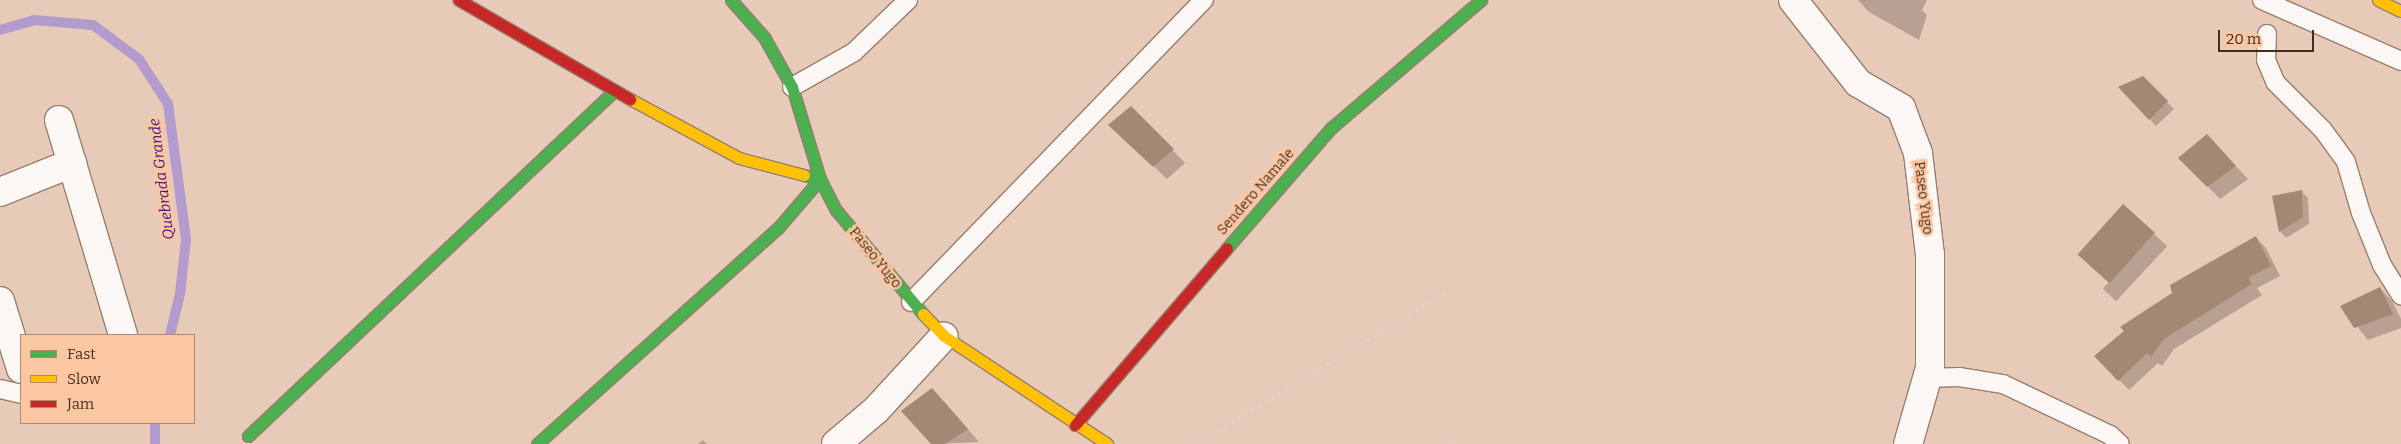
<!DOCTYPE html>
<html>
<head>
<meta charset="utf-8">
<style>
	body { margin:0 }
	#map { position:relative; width:2401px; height:444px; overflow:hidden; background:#e7cab7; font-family:Bitter,serif }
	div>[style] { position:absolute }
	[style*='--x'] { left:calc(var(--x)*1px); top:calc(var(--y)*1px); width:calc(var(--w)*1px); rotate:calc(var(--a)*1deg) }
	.shadow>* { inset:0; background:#0003; transform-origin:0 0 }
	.stream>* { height:10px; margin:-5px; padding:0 5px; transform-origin:5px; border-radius:5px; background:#b49bce }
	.building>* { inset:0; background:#a38973; transform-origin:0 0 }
	.path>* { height:3px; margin-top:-1.5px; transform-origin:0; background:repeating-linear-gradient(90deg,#dcd2cc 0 4px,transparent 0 8px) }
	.roads { filter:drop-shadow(1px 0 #977f6d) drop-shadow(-1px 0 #977f6d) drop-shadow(0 1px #977f6d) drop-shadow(0 -1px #977f6d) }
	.lane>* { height:18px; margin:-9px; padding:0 9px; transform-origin:9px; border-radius:9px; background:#fbf7f4 }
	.street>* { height:28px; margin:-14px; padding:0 14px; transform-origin:14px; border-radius:14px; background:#fbf7f4 }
	.fast>* { height:11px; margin:-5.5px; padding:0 5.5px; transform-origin:5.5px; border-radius:5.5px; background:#4caf50 }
	.slow>* { height:11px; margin:-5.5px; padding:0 5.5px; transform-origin:5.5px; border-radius:5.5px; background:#ffc107 }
	.jam>* { height:11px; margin:-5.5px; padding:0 5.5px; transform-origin:5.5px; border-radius:5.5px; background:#c62828 }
	span { translate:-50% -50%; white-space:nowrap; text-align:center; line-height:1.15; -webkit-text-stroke:5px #fbc7a3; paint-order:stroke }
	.street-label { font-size:14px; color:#462d1b }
	.water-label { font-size:15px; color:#421a79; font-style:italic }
	.legend { position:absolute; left:20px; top:334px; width:175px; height:90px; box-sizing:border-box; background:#fbc7a3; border:1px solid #b3896d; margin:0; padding:6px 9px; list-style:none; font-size:15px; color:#462d1b }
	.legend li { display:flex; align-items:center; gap:10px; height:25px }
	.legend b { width:25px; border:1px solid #b3896d }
	.scale { position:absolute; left:2218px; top:30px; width:96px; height:22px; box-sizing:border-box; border:2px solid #462d1b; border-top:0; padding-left:6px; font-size:15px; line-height:18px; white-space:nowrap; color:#462d1b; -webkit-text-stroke:4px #fbc7a3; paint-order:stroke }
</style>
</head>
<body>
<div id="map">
	<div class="shadow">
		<div style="clip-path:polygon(1858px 0,1927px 0,1922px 10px,1927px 15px,1919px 40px,1869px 12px)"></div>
		<div style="clip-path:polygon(2143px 78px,2174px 109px,2156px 126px,2120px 87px)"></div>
		<div style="clip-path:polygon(1131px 107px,1185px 163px,1167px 179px,1123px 137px)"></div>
		<div style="clip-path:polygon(2219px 148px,2248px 179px,2220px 199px,2180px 158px)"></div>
		<div style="clip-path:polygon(2301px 191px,2308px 198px,2309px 224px,2286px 238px,2280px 231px)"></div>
		<div style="left:2154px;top:234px;width:18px;height:75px;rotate:43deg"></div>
		<div style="clip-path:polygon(2256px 238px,2266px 248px,2280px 276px,2257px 288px,2262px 295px,2174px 349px,2162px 366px,2158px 363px,2129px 390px,2096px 356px)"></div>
		<div style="clip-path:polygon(2380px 288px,2392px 301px,2401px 319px,2401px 328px,2368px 340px,2342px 307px)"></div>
		<div style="clip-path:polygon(944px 402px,979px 442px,932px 444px)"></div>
		<div style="clip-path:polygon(703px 440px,707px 444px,698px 444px)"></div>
	</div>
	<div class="stream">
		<div style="--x:0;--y:30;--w:35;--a:-16"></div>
		<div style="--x:34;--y:20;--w:59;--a:4.8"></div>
		<div style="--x:93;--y:25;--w:57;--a:36.5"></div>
		<div style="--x:139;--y:59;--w:54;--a:57.2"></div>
		<div style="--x:168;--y:104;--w:136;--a:82.4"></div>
		<div style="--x:186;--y:239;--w:55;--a:96.2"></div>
		<div style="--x:180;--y:294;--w:42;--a:103.7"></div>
		<div style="--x:155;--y:444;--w:21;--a:-90"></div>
	</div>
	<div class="building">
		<div style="clip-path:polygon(2143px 76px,2168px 101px,2149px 120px,2118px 87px)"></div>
		<div style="clip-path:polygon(1131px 106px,1174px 149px,1153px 167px,1108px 125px)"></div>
		<div style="clip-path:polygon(2207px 134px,2236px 166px,2207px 187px,2178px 158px)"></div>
		<div style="clip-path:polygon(2302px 190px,2303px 217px,2279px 232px,2272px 196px)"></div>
		<div style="left:2123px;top:204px;width:43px;height:68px;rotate:42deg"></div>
		<div style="clip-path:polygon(2256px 236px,2271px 266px,2248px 278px,2252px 284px,2164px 339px,2151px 357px,2147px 353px,2118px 381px,2094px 356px,2124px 331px,2120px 327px,2172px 293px,2170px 285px)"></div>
		<div style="clip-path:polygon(2380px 287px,2393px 314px,2354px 328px,2340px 306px)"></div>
		<div style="clip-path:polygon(932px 388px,968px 429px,945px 444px,931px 444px,901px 411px)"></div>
	</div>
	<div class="path">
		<div style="--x:1196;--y:444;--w:296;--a:-31.3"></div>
		<div style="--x:1453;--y:444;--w:8;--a:-30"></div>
	</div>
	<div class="roads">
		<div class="lane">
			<div style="--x:2262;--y:0;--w:152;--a:23.7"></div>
			<div style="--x:2267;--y:34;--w:26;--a:92"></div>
			<div style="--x:2266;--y:60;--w:25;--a:67"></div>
			<div style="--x:2276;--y:83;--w:66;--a:45"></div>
			<div style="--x:2323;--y:130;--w:39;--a:54"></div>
			<div style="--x:2346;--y:162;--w:53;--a:73.6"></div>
			<div style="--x:2361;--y:213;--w:56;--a:68"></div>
			<div style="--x:2382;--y:265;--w:36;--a:58"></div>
			<div style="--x:792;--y:87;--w:71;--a:-29.4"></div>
			<div style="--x:854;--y:52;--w:75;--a:-43.9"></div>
			<div style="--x:911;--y:302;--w:421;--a:-45.9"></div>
			<div style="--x:1927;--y:378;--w:32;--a:-2"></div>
			<div style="--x:1959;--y:377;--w:45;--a:9"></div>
			<div style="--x:2003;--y:384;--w:119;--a:25.5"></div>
			<div style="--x:2110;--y:435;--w:13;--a:42"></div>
			<div style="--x:0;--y:389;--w:22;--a:13"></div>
		</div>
		<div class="street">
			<div style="--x:1793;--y:0;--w:105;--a:51.9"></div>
			<div style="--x:1858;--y:83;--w:50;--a:30.2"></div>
			<div style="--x:1901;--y:108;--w:48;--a:69.3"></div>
			<div style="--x:1918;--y:153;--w:103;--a:83.3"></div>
			<div style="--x:1930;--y:255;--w:113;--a:90"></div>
			<div style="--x:1930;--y:368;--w:79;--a:106.1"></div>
			<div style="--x:59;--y:120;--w:224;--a:73.4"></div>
			<div style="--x:0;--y:192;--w:78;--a:-21.9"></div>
			<div style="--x:0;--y:301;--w:71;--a:72.8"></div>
			<div style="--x:836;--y:444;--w:52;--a:-40.4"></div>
			<div style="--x:876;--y:410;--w:100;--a:-47.4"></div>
		</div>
		<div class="fast">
			<div style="--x:731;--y:0;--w:50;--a:48.3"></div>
			<div style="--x:764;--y:37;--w:57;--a:60.8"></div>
			<div style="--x:792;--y:87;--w:96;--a:73.1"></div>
			<div style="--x:820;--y:179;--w:35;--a:63"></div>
			<div style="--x:836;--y:210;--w:136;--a:50.1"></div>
			<div style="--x:1227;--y:248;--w:159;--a:-49.1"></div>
			<div style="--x:1331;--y:128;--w:197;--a:-40.5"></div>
			<div style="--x:248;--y:436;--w:503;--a:-43.31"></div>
			<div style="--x:537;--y:444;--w:324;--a:-41.9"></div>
			<div style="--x:778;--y:228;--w:65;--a:-49.4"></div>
			<div style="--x:820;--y:179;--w:16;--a:-166"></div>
		</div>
		<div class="slow">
			<div style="--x:2378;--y:0;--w:25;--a:26"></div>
			<div style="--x:630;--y:99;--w:124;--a:28.4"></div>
			<div style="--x:739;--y:158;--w:67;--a:14.7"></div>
			<div style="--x:923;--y:314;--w:30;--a:46"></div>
			<div style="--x:944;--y:336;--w:196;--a:33.5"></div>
		</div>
		<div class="jam">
			<div style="--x:459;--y:0;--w:198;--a:30.1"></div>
			<div style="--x:1075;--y:425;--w:233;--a:-49.3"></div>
		</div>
	</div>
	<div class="street-label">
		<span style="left:1256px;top:192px;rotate:-49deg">Sendero Namale</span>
		<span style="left:1923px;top:198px;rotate:83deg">Paseo Yugo</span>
		<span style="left:875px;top:258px;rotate:51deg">Paseo Yugo</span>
	</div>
	<div class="water-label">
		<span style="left:162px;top:179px;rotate:-97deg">Quebrada Grande</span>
	</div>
	<ul class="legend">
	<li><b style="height:6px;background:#4caf50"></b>Fast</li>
	<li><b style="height:6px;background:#ffc107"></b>Slow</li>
	<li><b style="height:6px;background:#c62828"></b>Jam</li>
	</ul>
	<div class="scale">20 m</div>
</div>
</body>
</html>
